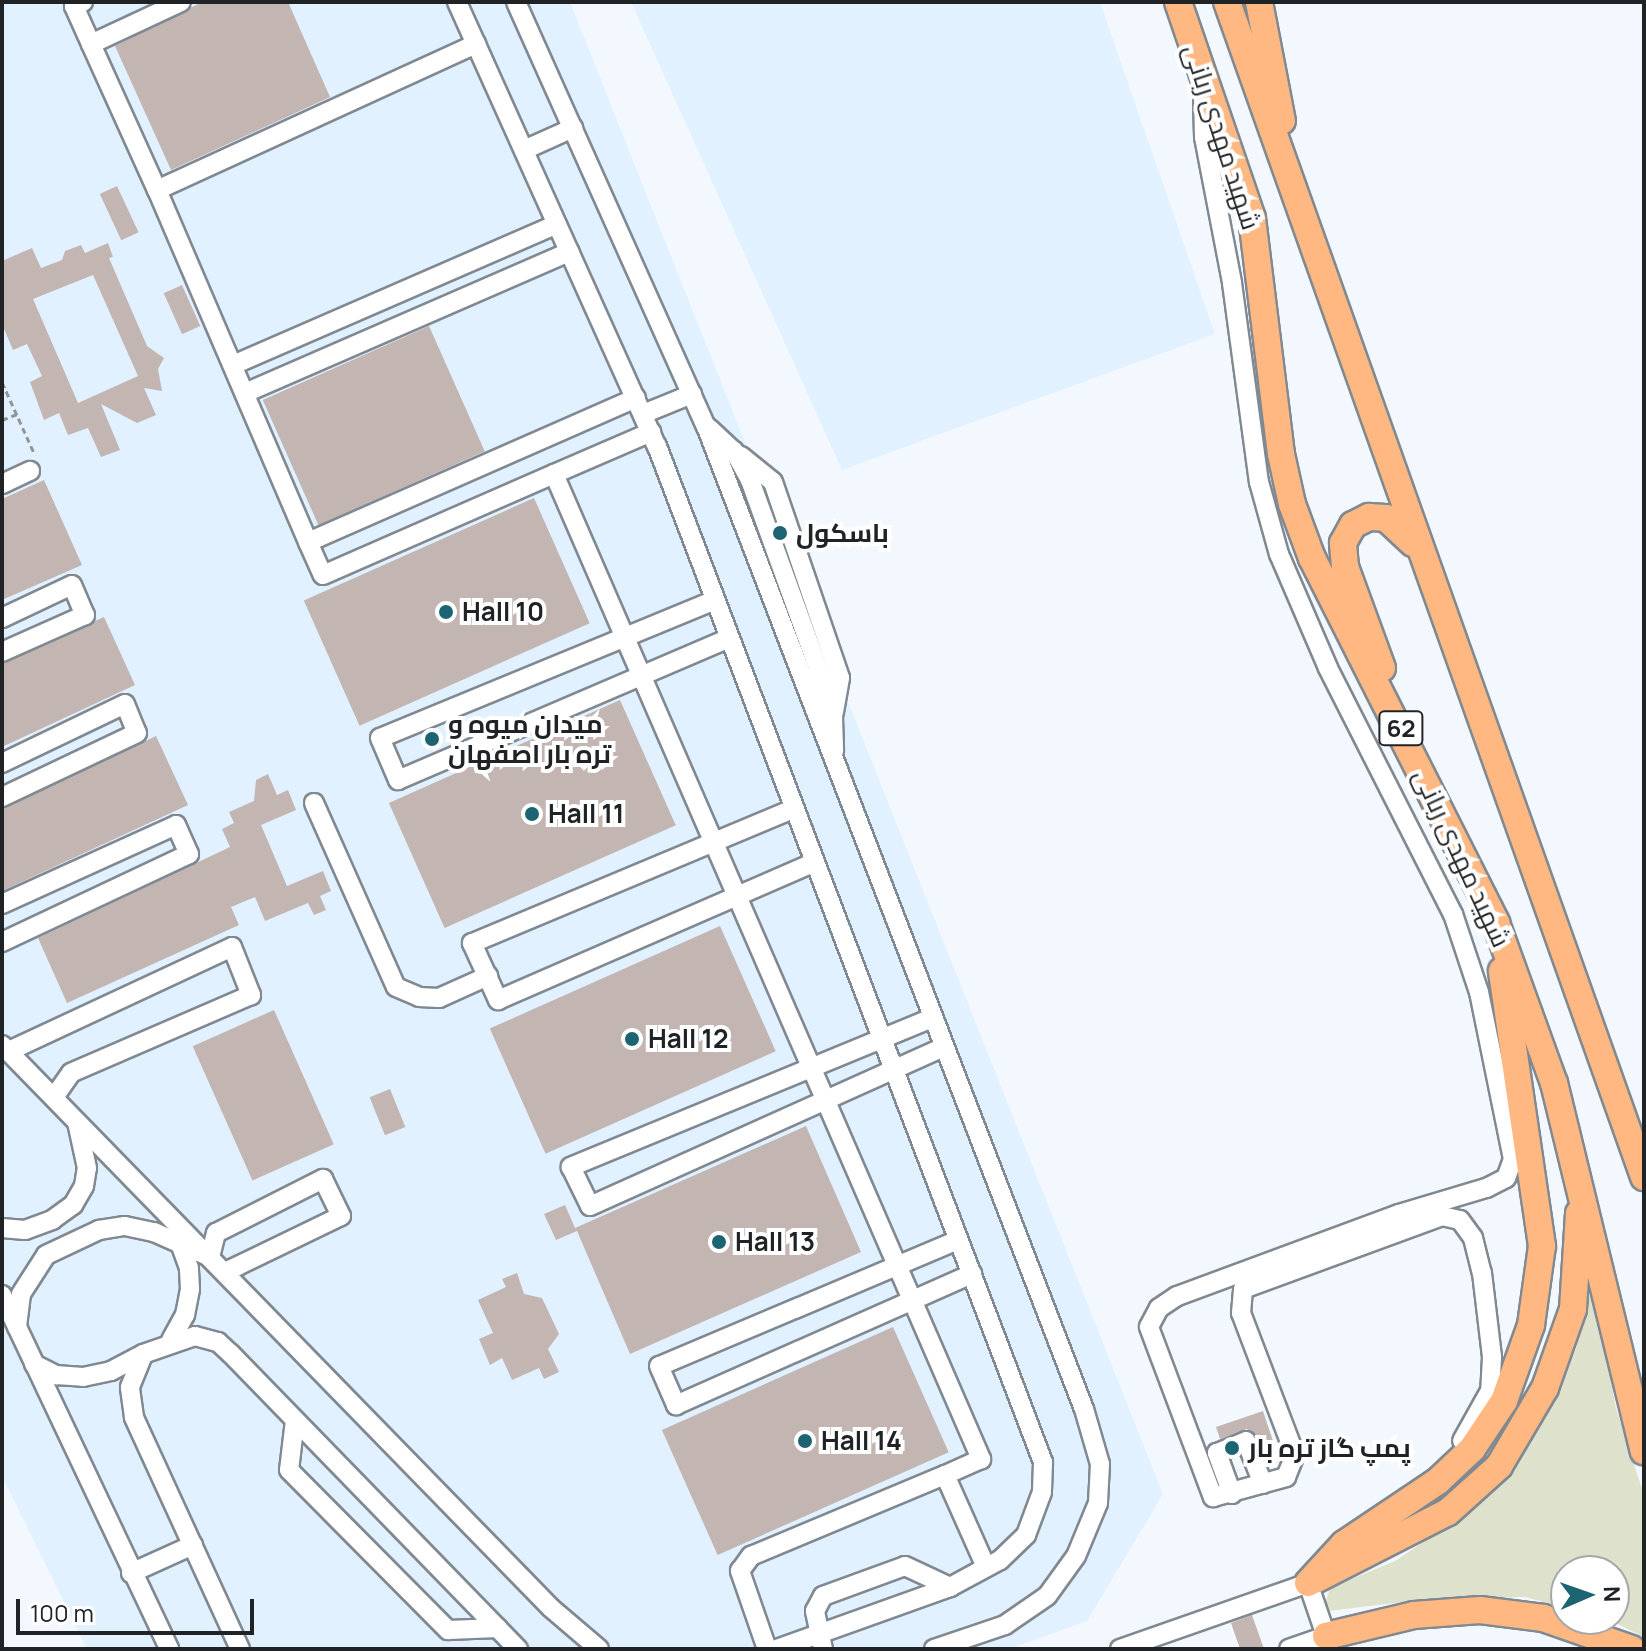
<!DOCTYPE html>
<html>
<head>
<meta charset="utf-8">
<style>
	body { margin:0 }
	#map { position:relative; width:1646px; height:1651px; overflow:hidden; background:#f3f8fe; font-family:Manrope,Cairo,sans-serif }
	div>[style] { position:absolute }
	[style*='--x'] { left:calc(var(--x)*1px); top:calc(var(--y)*1px); width:calc(var(--w)*1px); rotate:calc(var(--a)*1deg) }
	.built>* { inset:0; background:#e1f1ff }
	.green>* { inset:0; background:#dee2cc }
	.building>* { inset:0; background:#c2b5b2; transform-origin:0 0 }
	.path>* { height:3px; margin-top:-1.5px; transform-origin:0; background:repeating-linear-gradient(90deg,#91959a 0 6px,transparent 0 10px) }
	.roads { filter:drop-shadow(2px 0 #808991) drop-shadow(-2px 0 #808991) drop-shadow(0 2px #808991) drop-shadow(0 -2px #808991) }
	.minor>* { height:18px; margin:-9px; padding:0 9px; transform-origin:9px; border-radius:9px; background:#fff }
	.highway>* { height:26px; margin:-13px; padding:0 13px; transform-origin:13px; border-radius:13px; background:#ffb881 }
	.dots>* { width:22px; height:22px; translate:-50% -50%; box-sizing:border-box; border:4px solid #fff; border-radius:50% }
	span { translate:-50% -50%; white-space:nowrap; text-align:center; line-height:1.15; -webkit-text-stroke:8px #fff; paint-order:stroke }
	.shield-label span { padding:2px 6px; background:#fff; border:2px solid; border-radius:6px; -webkit-text-stroke-width:0 }
	.shield-label { font-size:24px; color:#202326; font-weight:700 }
	.street-label { font-size:26px; color:#202326 }
	.poi-label { font-size:26px; color:#202326; font-weight:700 }
	.left { translate:0 -50%; text-align:left }
	.frame { position:absolute; inset:0; border:4px solid #202326; pointer-events:none }
	.north { position:absolute; left:1550px; top:1555px; width:80px; height:80px; box-sizing:border-box; background:#fff; border:2px solid #a6a7a8; border-radius:50%; rotate:88deg; font-size:22px; font-weight:700; line-height:32px; text-align:center; color:#202326 }
	.north::after { content:''; display:block; margin:auto; width:28px; height:36px; background:#1d6473; clip-path:polygon(50% 0,100% 100%,50% 72%,0 100%) }
	.scale { position:absolute; left:16px; top:1599px; width:238px; height:36px; box-sizing:border-box; border:4px solid #202326; border-top:0; padding-left:10px; font-size:24px; line-height:28px; white-space:nowrap; color:#202326; -webkit-text-stroke:6px #fff; paint-order:stroke }
</style>
</head>
<body>
<div id="map">
	<div class="built">
		<div style="clip-path:polygon(2px 2px,570px 2px,1163px 1494px,1087px 1621px,1010px 1649px,87px 1649px,2px 1476px)"></div>
		<div style="clip-path:polygon(631px 2px,1100px 2px,1215px 334px,842px 470px)"></div>
	</div>
	<div class="green">
		<div style="clip-path:polygon(1591px 1280px,1616px 1408px,1644px 1495px,1644px 1637px,1607px 1619px,1614px 1619px,1614px 1571px,1566px 1571px,1566px 1608px,1525px 1597px,1419px 1600px,1329px 1611px,1325px 1604px,1330px 1588px,1395px 1561px,1470px 1511px,1527px 1448px,1576px 1349px)"></div>
	</div>
	<div class="building">
		<div style="clip-path:polygon(202px 2px,288px 2px,330px 97px,171px 170px,115px 46px)"></div>
		<div style="left:117px;top:186px;width:51px;height:19px;rotate:65deg"></div>
		<div style="clip-path:polygon(evenodd,108px 243px,113px 257px,109px 258px,147px 346px,164px 358px,158px 369px,162px 391px,144px 388px,156px 415px,137px 423px,101px 404px,120px 450px,101px 457px,88px 428px,68px 435px,59px 413px,44px 420px,30px 382px,42px 376px,27px 344px,13px 350px,2px 324px,2px 261px,32px 248px,41px 268px,62px 260px,65px 251px,81px 245px,85px 253px,108px 243px,93px 275px,138px 376px,78px 403px,33px 299px,93px 275px)"></div>
		<div style="left:182px;top:285px;width:45px;height:20px;rotate:66deg"></div>
		<div style="left:429px;top:326px;width:137px;height:182px;rotate:66deg"></div>
		<div style="clip-path:polygon(44px 480px,82px 565px,2px 600px,2px 499px)"></div>
		<div style="left:534px;top:498px;width:137px;height:252px;rotate:66deg"></div>
		<div style="clip-path:polygon(104px 617px,135px 685px,2px 747px,2px 664px)"></div>
		<div style="left:620px;top:700px;width:137px;height:253px;rotate:66deg"></div>
		<div style="clip-path:polygon(156px 736px,188px 805px,2px 891px,2px 809px)"></div>
		<div style="clip-path:polygon(268px 774px,277px 795px,288px 790px,296px 810px,261px 825px,287px 886px,323px 871px,331px 891px,320px 896px,326px 910px,314px 915px,308px 903px,265px 921px,255px 897px,231px 907px,239px 925px,67px 1003px,38px 938px,230px 847px,222px 829px,234px 823px,229px 812px,254px 801px,256px 780px)"></div>
		<div style="left:720px;top:926px;width:137px;height:252px;rotate:66deg"></div>
		<div style="left:274px;top:1010px;width:147px;height:89px;rotate:66deg"></div>
		<div style="left:390px;top:1089px;width:41px;height:22px;rotate:68deg"></div>
		<div style="clip-path:polygon(806px 1126px,861px 1252px,630px 1354px,577px 1231px,556px 1240px,544px 1214px,565px 1205px,575px 1228px)"></div>
		<div style="clip-path:polygon(517px 1273px,524px 1294px,542px 1298px,559px 1334px,548px 1349px,559px 1372px,544px 1379px,539px 1368px,512px 1380px,502px 1358px,490px 1365px,479px 1339px,493px 1333px,478px 1300px,506px 1287px,502px 1279px)"></div>
		<div style="left:893px;top:1327px;width:137px;height:253px;rotate:66deg"></div>
		<div style="clip-path:polygon(1263px 1411px,1274px 1444px,1262px 1448px,1247px 1429px,1220px 1439px,1216px 1427px)"></div>
		<div style="clip-path:polygon(1252px 1615px,1264px 1649px,1240px 1649px,1231px 1623px)"></div>
	</div>
	<div class="path">
		<div style="--x:2;--y:382;--w:80;--a:65.7"></div>
		<div style="--x:2;--y:420;--w:16;--a:-22"></div>
	</div>
	<div class="roads">
		<div class="minor">
			<div style="--x:83;--y:2;--w:10;--a:156"></div>
			<div style="--x:74;--y:6;--w:42;--a:65.9"></div>
			<div style="--x:91;--y:44;--w:99;--a:-25"></div>
			<div style="--x:457;--y:2;--w:487;--a:65.8"></div>
			<div style="--x:657;--y:446;--w:1087;--a:69.2"></div>
			<div style="--x:1043;--y:1462;--w:30;--a:92"></div>
			<div style="--x:1042;--y:1492;--w:46;--a:110.4"></div>
			<div style="--x:1026;--y:1535;--w:36;--a:136"></div>
			<div style="--x:1000;--y:1560;--w:57;--a:151.6"></div>
			<div style="--x:950;--y:1587;--w:184;--a:160.3"></div>
			<div style="--x:516;--y:2;--w:465;--a:65.9"></div>
			<div style="--x:706;--y:426;--w:1053;--a:68.97"></div>
			<div style="--x:1084;--y:1409;--w:57;--a:73.8"></div>
			<div style="--x:1100;--y:1464;--w:39;--a:93"></div>
			<div style="--x:1098;--y:1503;--w:57;--a:112.5"></div>
			<div style="--x:1076;--y:1556;--w:49;--a:125.9"></div>
			<div style="--x:1047;--y:1596;--w:51;--a:145.4"></div>
			<div style="--x:1005;--y:1625;--w:75;--a:161.3"></div>
			<div style="--x:91;--y:44;--w:160;--a:65.7"></div>
			<div style="--x:1203;--y:93;--w:44;--a:88.7"></div>
			<div style="--x:1204;--y:137;--w:149;--a:79.1"></div>
			<div style="--x:1232;--y:283;--w:201;--a:82.3"></div>
			<div style="--x:1259;--y:482;--w:75;--a:74.5"></div>
			<div style="--x:1279;--y:554;--w:124;--a:66.7"></div>
			<div style="--x:1328;--y:668;--w:276;--a:63.1"></div>
			<div style="--x:1453;--y:914;--w:82;--a:71.6"></div>
			<div style="--x:1479;--y:992;--w:170;--a:78.5"></div>
			<div style="--x:1513;--y:1159;--w:20;--a:110"></div>
			<div style="--x:1506;--y:1178;--w:22;--a:153"></div>
			<div style="--x:1486;--y:1188;--w:91;--a:163.4"></div>
			<div style="--x:1399;--y:1214;--w:237;--a:159.7"></div>
			<div style="--x:1177;--y:1296;--w:22;--a:146"></div>
			<div style="--x:1159;--y:1308;--w:21;--a:118"></div>
			<div style="--x:1149;--y:1327;--w:182;--a:69.4"></div>
			<div style="--x:1213;--y:1497;--w:76;--a:-15.3"></div>
			<div style="--x:1286;--y:1477;--w:24;--a:-68"></div>
			<div style="--x:1295;--y:1455;--w:152;--a:-110.8"></div>
			<div style="--x:1241;--y:1313;--w:24;--a:-85"></div>
			<div style="--x:1243;--y:1289;--w:212;--a:-20.1"></div>
			<div style="--x:1442;--y:1216;--w:18;--a:13"></div>
			<div style="--x:1460;--y:1220;--w:22;--a:54"></div>
			<div style="--x:1473;--y:1238;--w:36;--a:76"></div>
			<div style="--x:1482;--y:1273;--w:85;--a:83.2"></div>
			<div style="--x:1492;--y:1357;--w:34;--a:93"></div>
			<div style="--x:1490;--y:1391;--w:57;--a:119.2"></div>
			<div style="--x:524;--y:150;--w:54;--a:-24.2"></div>
			<div style="--x:233;--y:365;--w:353;--a:-23.5"></div>
			<div style="--x:245;--y:393;--w:354;--a:-23.5"></div>
			<div style="--x:636;--y:398;--w:358;--a:156.3"></div>
			<div style="--x:308;--y:542;--w:36;--a:66"></div>
			<div style="--x:323;--y:575;--w:252;--a:-23.6"></div>
			<div style="--x:554;--y:474;--w:1074;--a:66.56"></div>
			<div style="--x:981;--y:1459;--w:39;--a:156"></div>
			<div style="--x:945;--y:1475;--w:101;--a:66"></div>
			<div style="--x:643;--y:414;--w:53;--a:-22.2"></div>
			<div style="--x:710;--y:429;--w:33;--a:43"></div>
			<div style="--x:734;--y:451;--w:33;--a:61"></div>
			<div style="--x:750;--y:480;--w:215;--a:70.1"></div>
			<div style="--x:823;--y:682;--w:37;--a:74"></div>
			<div style="--x:833;--y:718;--w:33;--a:88"></div>
			<div style="--x:741;--y:456;--w:41;--a:39.1"></div>
			<div style="--x:773;--y:482;--w:207;--a:71.1"></div>
			<div style="--x:840;--y:678;--w:35;--a:100"></div>
			<div style="--x:554;--y:474;--w:106;--a:-23.4"></div>
			<div style="--x:2;--y:484;--w:31;--a:-25"></div>
			<div style="--x:308;--y:542;--w:383;--a:-113.2"></div>
			<div style="--x:157;--y:190;--w:351;--a:-24.6"></div>
			<div style="--x:715;--y:600;--w:362;--a:157.6"></div>
			<div style="--x:380;--y:738;--w:46;--a:66.8"></div>
			<div style="--x:398;--y:780;--w:360;--a:-23.2"></div>
			<div style="--x:2;--y:618;--w:77;--a:-25.2"></div>
			<div style="--x:72;--y:585;--w:33;--a:67"></div>
			<div style="--x:85;--y:615;--w:91;--a:156"></div>
			<div style="--x:2;--y:763;--w:136;--a:-25.6"></div>
			<div style="--x:125;--y:704;--w:31;--a:68"></div>
			<div style="--x:137;--y:733;--w:149;--a:154.6"></div>
			<div style="--x:314;--y:803;--w:201;--a:66"></div>
			<div style="--x:396;--y:987;--w:25;--a:23"></div>
			<div style="--x:419;--y:997;--w:20;--a:3"></div>
			<div style="--x:439;--y:998;--w:54;--a:-24.2"></div>
			<div style="--x:793;--y:809;--w:348;--a:157.3"></div>
			<div style="--x:472;--y:943;--w:63;--a:65.5"></div>
			<div style="--x:498;--y:1000;--w:344;--a:-23.5"></div>
			<div style="--x:2;--y:904;--w:191;--a:-24.4"></div>
			<div style="--x:176;--y:825;--w:32;--a:66"></div>
			<div style="--x:189;--y:854;--w:207;--a:154.8"></div>
			<div style="--x:932;--y:1018;--w:391;--a:157.6"></div>
			<div style="--x:571;--y:1167;--w:43;--a:64"></div>
			<div style="--x:590;--y:1206;--w:387;--a:-24.2"></div>
			<div style="--x:2;--y:1045;--w:786;--a:45.72"></div>
			<div style="--x:551;--y:1608;--w:63;--a:40.5"></div>
			<div style="--x:9;--y:1051;--w:246;--a:-25"></div>
			<div style="--x:232;--y:947;--w:52;--a:68.4"></div>
			<div style="--x:251;--y:995;--w:196;--a:156.6"></div>
			<div style="--x:71;--y:1073;--w:29;--a:125"></div>
			<div style="--x:2;--y:1228;--w:23;--a:5"></div>
			<div style="--x:25;--y:1230;--w:29;--a:-20"></div>
			<div style="--x:52;--y:1220;--w:26;--a:-36"></div>
			<div style="--x:73;--y:1205;--w:22;--a:-60"></div>
			<div style="--x:84;--y:1186;--w:18;--a:-81"></div>
			<div style="--x:87;--y:1168;--w:47;--a:-102.3"></div>
			<div style="--x:958;--y:1240;--w:324;--a:157.1"></div>
			<div style="--x:659;--y:1366;--w:43;--a:66.4"></div>
			<div style="--x:676;--y:1405;--w:324;--a:-23.9"></div>
			<div style="--x:2;--y:1295;--w:391;--a:64.7"></div>
			<div style="--x:17;--y:1327;--w:33;--a:-83"></div>
			<div style="--x:21;--y:1294;--w:46;--a:-57.3"></div>
			<div style="--x:46;--y:1255;--w:59;--a:-25.3"></div>
			<div style="--x:99;--y:1230;--w:26;--a:-9"></div>
			<div style="--x:125;--y:1226;--w:30;--a:12"></div>
			<div style="--x:154;--y:1232;--w:61;--a:24.1"></div>
			<div style="--x:210;--y:1257;--w:25;--a:-76"></div>
			<div style="--x:216;--y:1233;--w:120;--a:-26.8"></div>
			<div style="--x:323;--y:1179;--w:41;--a:64.1"></div>
			<div style="--x:341;--y:1216;--w:129;--a:154.2"></div>
			<div style="--x:171;--y:1340;--w:29;--a:-61"></div>
			<div style="--x:185;--y:1315;--w:26;--a:-79"></div>
			<div style="--x:190;--y:1289;--w:21;--a:-93"></div>
			<div style="--x:189;--y:1268;--w:32;--a:-110"></div>
			<div style="--x:34;--y:1364;--w:25;--a:27"></div>
			<div style="--x:56;--y:1375;--w:27;--a:4"></div>
			<div style="--x:83;--y:1377;--w:29;--a:-12"></div>
			<div style="--x:111;--y:1371;--w:36;--a:-28"></div>
			<div style="--x:295;--y:1420;--w:50;--a:96.8"></div>
			<div style="--x:289;--y:1470;--w:226;--a:45.2"></div>
			<div style="--x:448;--y:1630;--w:50;--a:-2.3"></div>
			<div style="--x:1232;--y:1494;--w:44;--a:-110.1"></div>
			<div style="--x:1217;--y:1453;--w:31;--a:-22"></div>
			<div style="--x:1246;--y:1441;--w:46;--a:68.4"></div>
			<div style="--x:131;--y:1573;--w:68;--a:-24.3"></div>
			<div style="--x:240;--y:1649;--w:255;--a:-114.6"></div>
			<div style="--x:134;--y:1417;--w:30;--a:-98"></div>
			<div style="--x:130;--y:1387;--w:35;--a:-68"></div>
			<div style="--x:143;--y:1354;--w:55;--a:-19.1"></div>
			<div style="--x:195;--y:1336;--w:24;--a:15"></div>
			<div style="--x:218;--y:1342;--w:18;--a:43"></div>
			<div style="--x:231;--y:1354;--w:412;--a:45.8"></div>
			<div style="--x:767;--y:1649;--w:83;--a:-109.1"></div>
			<div style="--x:740;--y:1571;--w:19;--a:-54"></div>
			<div style="--x:751;--y:1556;--w:210;--a:-22.7"></div>
			<div style="--x:823;--y:1649;--w:39;--a:-102"></div>
			<div style="--x:815;--y:1611;--w:17;--a:-62"></div>
			<div style="--x:823;--y:1596;--w:87;--a:-20.1"></div>
			<div style="--x:905;--y:1566;--w:50;--a:25"></div>
			<div style="--x:1120;--y:1649;--w:199;--a:-19.3"></div>
			<div style="--x:1308;--y:1583;--w:56;--a:71.2"></div>
			<div style="--x:1326;--y:1636;--w:39;--a:161"></div>
		</div>
		<div class="highway">
			<div style="--x:1178;--y:2;--w:228;--a:71.1"></div>
			<div style="--x:1252;--y:218;--w:238;--a:83"></div>
			<div style="--x:1281;--y:454;--w:51;--a:77.6"></div>
			<div style="--x:1292;--y:504;--w:58;--a:69.7"></div>
			<div style="--x:1312;--y:558;--w:409;--a:63.2"></div>
			<div style="--x:1496;--y:923;--w:170;--a:70.1"></div>
			<div style="--x:1554;--y:1083;--w:379;--a:76.3"></div>
			<div style="--x:1227;--y:2;--w:1247;--a:70.46"></div>
			<div style="--x:1259;--y:2;--w:121;--a:79.1"></div>
			<div style="--x:1382;--y:668;--w:108;--a:-110.1"></div>
			<div style="--x:1345;--y:567;--w:24;--a:-95"></div>
			<div style="--x:1343;--y:543;--w:21;--a:-61"></div>
			<div style="--x:1353;--y:525;--w:18;--a:-27"></div>
			<div style="--x:1369;--y:517;--w:17;--a:3"></div>
			<div style="--x:1386;--y:518;--w:37;--a:43"></div>
			<div style="--x:1315;--y:1580;--w:149;--a:-27.1"></div>
			<div style="--x:1448;--y:1512;--w:69;--a:-42"></div>
			<div style="--x:1499;--y:1466;--w:91;--a:-59.5"></div>
			<div style="--x:1545;--y:1388;--w:84;--a:-70.5"></div>
			<div style="--x:1573;--y:1309;--w:96;--a:-86.4"></div>
			<div style="--x:1308;--y:1583;--w:53;--a:-47.3"></div>
			<div style="--x:1344;--y:1544;--w:113;--a:-33.8"></div>
			<div style="--x:1438;--y:1481;--w:47;--a:-43.3"></div>
			<div style="--x:1472;--y:1449;--w:58;--a:-56.3"></div>
			<div style="--x:1504;--y:1401;--w:81;--a:-70.4"></div>
			<div style="--x:1531;--y:1325;--w:80;--a:-82.1"></div>
			<div style="--x:1542;--y:1246;--w:278;--a:-98.3"></div>
			<div style="--x:1326;--y:1636;--w:90;--a:-13.4"></div>
			<div style="--x:1414;--y:1615;--w:66;--a:-4.3"></div>
			<div style="--x:1480;--y:1610;--w:64;--a:7.2"></div>
			<div style="--x:1543;--y:1618;--w:94;--a:19.2"></div>
		</div>
	</div>
	<div class="dots">
		<div style="left:780px;top:533px;background:#1d6473"></div>
		<div style="left:446px;top:612px;background:#1d6473"></div>
		<div style="left:432px;top:739px;background:#1d6473"></div>
		<div style="left:532px;top:814px;background:#1d6473"></div>
		<div style="left:632px;top:1039px;background:#1d6473"></div>
		<div style="left:719px;top:1242px;background:#1d6473"></div>
		<div style="left:805px;top:1441px;background:#1d6473"></div>
		<div style="left:1232px;top:1448px;background:#1d6473"></div>
	</div>
	<div class="shield-label">
		<span style="left:1401px;top:728px">62</span>
	</div>
	<div class="street-label">
		<span style="left:1222px;top:137px;rotate:72deg">شهید مهدی ربانی</span>
		<span style="left:1462px;top:858px;rotate:65deg">شهید مهدی ربانی</span>
	</div>
	<div class="poi-label">
		<span class="left" style="left:796px;top:533px">باسكول</span>
		<span class="left" style="left:462px;top:612px">Hall 10</span>
		<span class="left" style="left:448px;top:739px">میدان میوه و<br>تره بار اصفهان</span>
		<span class="left" style="left:548px;top:814px">Hall 11</span>
		<span class="left" style="left:648px;top:1039px">Hall 12</span>
		<span class="left" style="left:735px;top:1242px">Hall 13</span>
		<span class="left" style="left:821px;top:1441px">Hall 14</span>
		<span class="left" style="left:1248px;top:1448px">پمپ گاز تره بار</span>
	</div>
	<div class="frame"></div>
	<div class="north">N</div>
	<div class="scale">100 m</div>
</div>
</body>
</html>
